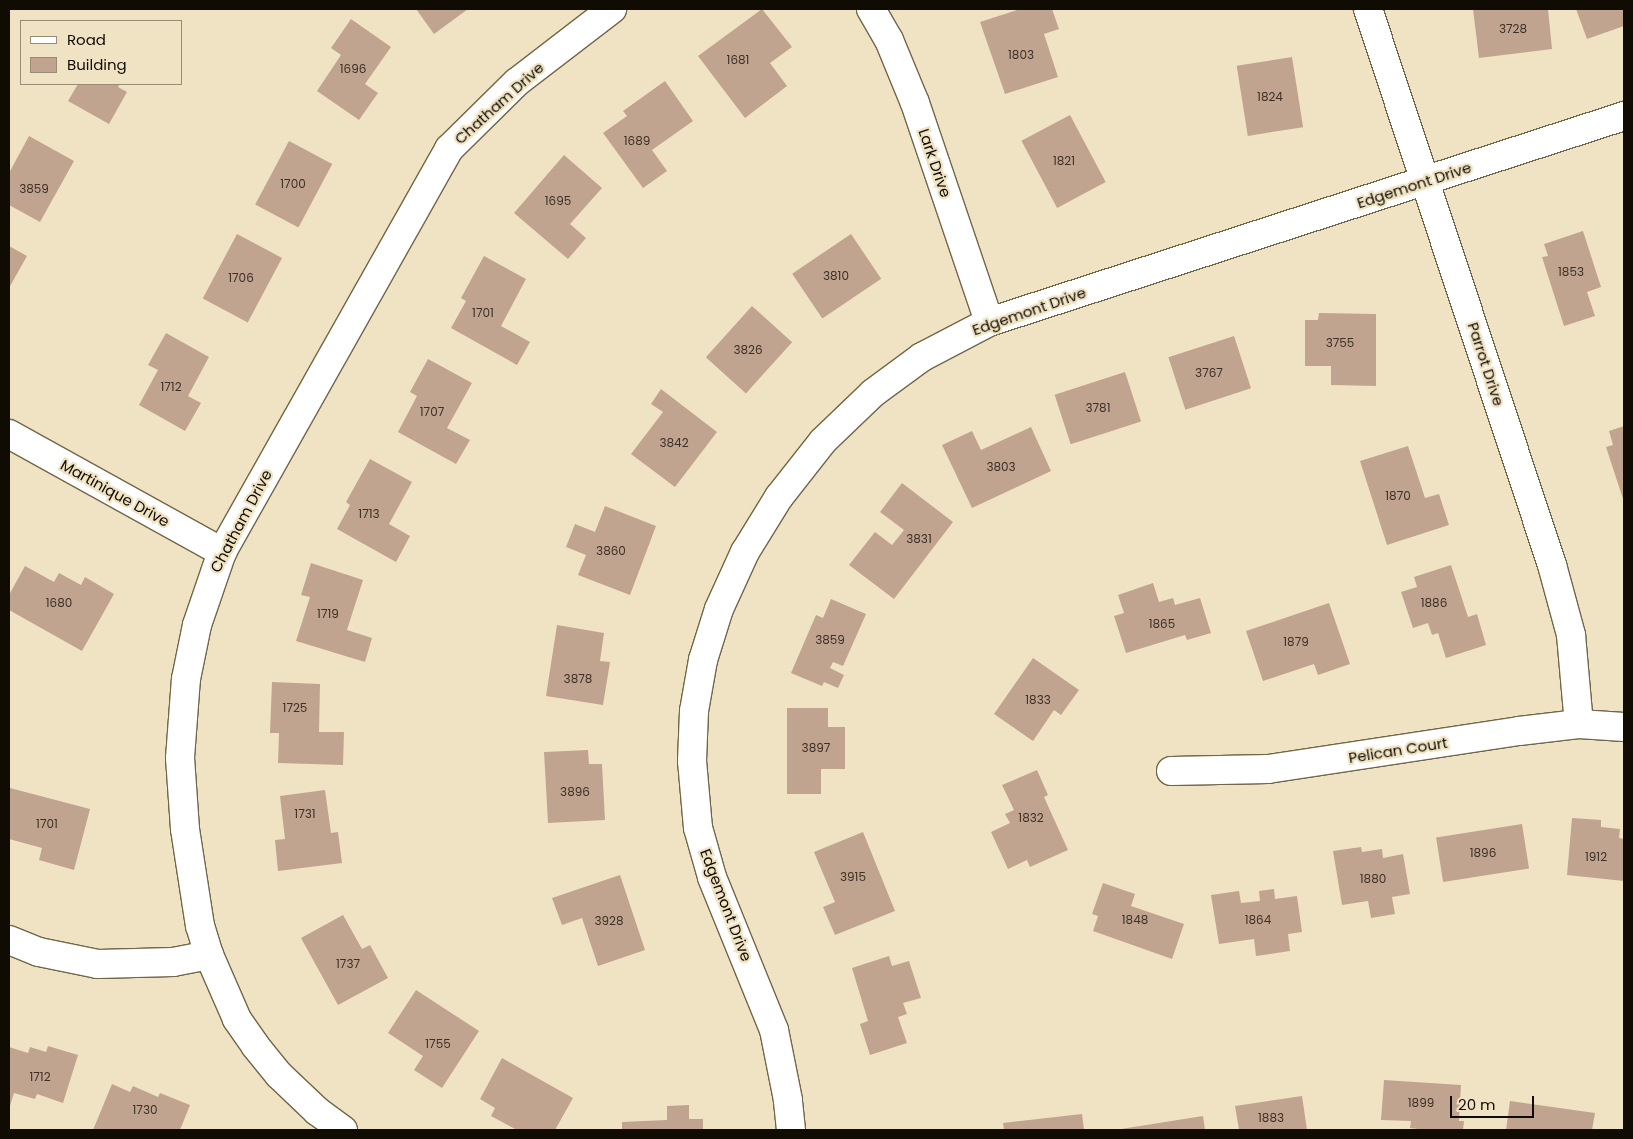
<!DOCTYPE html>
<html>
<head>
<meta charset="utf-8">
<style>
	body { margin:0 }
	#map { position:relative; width:1633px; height:1139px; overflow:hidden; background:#f0e3c3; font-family:Poppins,sans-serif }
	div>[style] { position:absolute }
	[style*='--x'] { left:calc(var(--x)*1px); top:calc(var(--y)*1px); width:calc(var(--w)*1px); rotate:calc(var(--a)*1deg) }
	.building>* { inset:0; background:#c1a490; transform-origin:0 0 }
	.roads { filter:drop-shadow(1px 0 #716649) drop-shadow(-1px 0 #716649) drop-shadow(0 1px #716649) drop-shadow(0 -1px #716649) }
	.minor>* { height:28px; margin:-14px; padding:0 14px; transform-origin:14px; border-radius:14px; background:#fff }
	span { translate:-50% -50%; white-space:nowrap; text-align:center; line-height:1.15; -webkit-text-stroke:4.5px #f0e3c3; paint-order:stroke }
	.number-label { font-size:12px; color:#3c3126 }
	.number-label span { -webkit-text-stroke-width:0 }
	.street-label { font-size:15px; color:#100b03 }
	.frame { position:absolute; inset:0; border:10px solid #100b03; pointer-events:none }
	.legend { position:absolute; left:20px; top:20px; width:162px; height:65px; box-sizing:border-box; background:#f0e3c3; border:1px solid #968d76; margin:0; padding:6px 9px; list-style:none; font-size:15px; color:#100b03 }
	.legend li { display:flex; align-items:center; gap:10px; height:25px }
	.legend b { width:25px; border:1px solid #968d76 }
	.scale { position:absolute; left:1450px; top:1096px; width:84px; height:22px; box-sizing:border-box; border:2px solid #100b03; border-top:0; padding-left:6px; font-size:15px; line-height:18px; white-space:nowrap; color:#100b03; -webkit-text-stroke:4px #f0e3c3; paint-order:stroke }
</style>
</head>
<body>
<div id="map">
	<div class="building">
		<div style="clip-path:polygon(416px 9px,468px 9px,434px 34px)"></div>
		<div style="clip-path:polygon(762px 9px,792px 47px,770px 63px,787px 86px,745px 118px,698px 56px)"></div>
		<div style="clip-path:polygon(1020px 9px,1052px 9px,1059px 29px,1044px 34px,1058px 77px,1005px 94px,980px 22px)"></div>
		<div style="clip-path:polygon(1473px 9px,1548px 9px,1552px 49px,1479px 58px)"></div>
		<div style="clip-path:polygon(1576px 9px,1624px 9px,1624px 26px,1587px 39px)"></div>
		<div style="clip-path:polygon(351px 19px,391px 47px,365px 84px,378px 93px,359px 120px,317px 91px,341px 55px,331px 48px)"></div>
		<div style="left:1292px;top:57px;width:71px;height:56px;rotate:81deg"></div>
		<div style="clip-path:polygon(665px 81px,693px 121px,652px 150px,667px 171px,643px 188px,603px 133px,627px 116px,623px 111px)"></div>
		<div style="clip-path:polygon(78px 84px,120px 84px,118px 87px,127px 92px,109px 124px,68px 101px)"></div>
		<div style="left:1070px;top:115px;width:76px;height:55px;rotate:62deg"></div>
		<div style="clip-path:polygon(29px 136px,74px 161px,40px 222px,9px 205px,9px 173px)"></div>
		<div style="left:289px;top:141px;width:49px;height:72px;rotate:28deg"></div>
		<div style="clip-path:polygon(564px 155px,602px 188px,570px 224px,586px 238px,568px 259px,514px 213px)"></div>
		<div style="clip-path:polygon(1583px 231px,1601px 287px,1587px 292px,1595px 316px,1564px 326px,1542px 257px,1548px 256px,1544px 244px)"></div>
		<div style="left:237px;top:234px;width:51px;height:73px;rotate:28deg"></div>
		<div style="left:851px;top:234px;width:54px;height:71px;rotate:56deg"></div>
		<div style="clip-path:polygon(9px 246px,27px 256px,9px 288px)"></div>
		<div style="clip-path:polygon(484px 256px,526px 279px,501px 326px,530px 342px,517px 365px,451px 328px,466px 301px,461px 298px)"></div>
		<div style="left:752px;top:306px;width:54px;height:69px;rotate:42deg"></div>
		<div style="clip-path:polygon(1319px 313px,1376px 314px,1376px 386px,1331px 385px,1331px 366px,1305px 366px,1305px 320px,1318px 320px)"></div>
		<div style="clip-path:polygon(166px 333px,209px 357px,188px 396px,201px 403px,185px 431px,139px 405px,158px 370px,148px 365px)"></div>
		<div style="left:1234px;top:336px;width:55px;height:69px;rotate:72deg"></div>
		<div style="clip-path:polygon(428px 359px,472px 383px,447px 428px,470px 440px,456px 464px,398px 432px,417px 396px,410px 392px)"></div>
		<div style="left:1125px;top:372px;width:52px;height:74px;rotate:72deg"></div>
		<div style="clip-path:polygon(661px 389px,717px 432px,675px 487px,631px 454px,663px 412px,651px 404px)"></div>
		<div style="clip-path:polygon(1624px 426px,1624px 502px,1606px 447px,1613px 445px,1609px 431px)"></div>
		<div style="clip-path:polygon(1031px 427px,1051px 471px,972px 508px,942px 445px,972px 431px,981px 450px)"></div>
		<div style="clip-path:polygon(1408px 446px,1425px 498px,1439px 494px,1449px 525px,1387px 545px,1360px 461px)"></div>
		<div style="clip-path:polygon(370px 459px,412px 482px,389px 524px,410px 536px,396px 562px,337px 529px,350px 505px,346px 502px)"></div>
		<div style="clip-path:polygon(902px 483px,953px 522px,894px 599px,849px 565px,875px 532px,892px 545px,904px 530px,880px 512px)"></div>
		<div style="clip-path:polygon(605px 506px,656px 526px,630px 595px,578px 575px,586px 555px,566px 547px,575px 524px,595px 532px)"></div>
		<div style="clip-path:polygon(311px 563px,363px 580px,347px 630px,372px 638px,365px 662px,296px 641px,310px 597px,301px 595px)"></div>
		<div style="clip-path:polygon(1451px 565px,1468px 617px,1477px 614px,1486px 645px,1446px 658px,1438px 633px,1432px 635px,1428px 623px,1413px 628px,1401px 592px,1417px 587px,1414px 577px)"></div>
		<div style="clip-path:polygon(25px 566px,54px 582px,59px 573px,81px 585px,85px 577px,114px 594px,82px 651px,9px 610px,9px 595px)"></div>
		<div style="clip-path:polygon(1153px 583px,1159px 602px,1173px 598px,1175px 605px,1200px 598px,1211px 633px,1187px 640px,1185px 635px,1126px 653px,1114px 616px,1124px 613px,1118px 595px)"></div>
		<div style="clip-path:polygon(831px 599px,866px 614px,843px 666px,833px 662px,830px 668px,844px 675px,838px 688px,824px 682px,822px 686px,791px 673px,816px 615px,823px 618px)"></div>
		<div style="clip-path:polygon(1329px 603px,1350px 664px,1318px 675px,1314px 664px,1263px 681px,1246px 631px)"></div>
		<div style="clip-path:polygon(557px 625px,604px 633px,600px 661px,610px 662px,603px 705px,546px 696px)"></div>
		<div style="clip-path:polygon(1033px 658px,1079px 690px,1061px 715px,1054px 710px,1033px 741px,994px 714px)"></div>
		<div style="clip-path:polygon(272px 682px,320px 684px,319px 732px,344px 732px,343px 765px,278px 763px,279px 733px,270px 733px)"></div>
		<div style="clip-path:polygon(787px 708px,828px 708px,828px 727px,845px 727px,845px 769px,821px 769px,821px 794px,787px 794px)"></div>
		<div style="clip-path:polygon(588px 750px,589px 764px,602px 764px,605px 820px,548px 823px,544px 752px)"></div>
		<div style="clip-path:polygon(1037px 770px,1048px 795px,1044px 797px,1068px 850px,1030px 867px,1027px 860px,1008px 869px,991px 832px,1010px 823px,1005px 814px,1014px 810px,1002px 785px)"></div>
		<div style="clip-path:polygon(10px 788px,90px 809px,74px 870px,39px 860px,42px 848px,9px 839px)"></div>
		<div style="clip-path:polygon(325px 790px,331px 833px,338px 832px,342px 863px,278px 871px,275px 840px,285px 839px,280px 796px)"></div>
		<div style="clip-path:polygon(1572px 818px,1601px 820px,1601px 827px,1620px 829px,1619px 838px,1624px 839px,1624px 881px,1567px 875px)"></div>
		<div style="left:1522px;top:824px;width:45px;height:87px;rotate:81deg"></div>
		<div style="clip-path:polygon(863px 832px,895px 911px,835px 935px,823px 907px,835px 902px,814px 852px)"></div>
		<div style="clip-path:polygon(1361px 847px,1362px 852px,1382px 849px,1383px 858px,1403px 854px,1410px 894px,1392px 897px,1395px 914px,1371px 918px,1368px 901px,1342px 905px,1333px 851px)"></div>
		<div style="clip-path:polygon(620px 875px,645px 950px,598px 966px,582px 918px,562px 925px,552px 898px)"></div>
		<div style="clip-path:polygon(1103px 883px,1135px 894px,1131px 906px,1184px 924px,1172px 959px,1093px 931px,1098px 916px,1092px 914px)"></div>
		<div style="clip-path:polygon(1274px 889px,1275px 899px,1297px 896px,1302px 932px,1288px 934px,1290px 951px,1256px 956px,1254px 939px,1219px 944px,1211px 895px,1239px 891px,1241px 903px,1260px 901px,1259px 891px)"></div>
		<div style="clip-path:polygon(343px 915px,362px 949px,370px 945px,388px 978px,338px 1005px,301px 938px)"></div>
		<div style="clip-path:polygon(889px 956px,892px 966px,909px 961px,921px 998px,903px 1003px,907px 1014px,898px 1017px,907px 1043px,870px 1055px,860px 1024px,868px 1021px,852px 968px)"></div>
		<div style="clip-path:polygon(416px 990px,479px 1031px,442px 1088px,414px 1070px,423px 1056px,388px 1033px)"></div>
		<div style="clip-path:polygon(48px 1046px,78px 1055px,63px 1103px,37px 1094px,35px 1099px,14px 1093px,9px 1109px,9px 1047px,28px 1053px,30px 1047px,46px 1052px)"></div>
		<div style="clip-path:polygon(502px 1058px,573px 1098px,555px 1130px,517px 1130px,491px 1116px,495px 1108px,480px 1099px)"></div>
		<div style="clip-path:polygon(1384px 1080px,1461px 1085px,1459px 1121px,1464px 1121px,1463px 1130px,1426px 1130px,1410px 1128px,1411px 1121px,1381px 1120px)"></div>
		<div style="clip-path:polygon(112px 1084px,130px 1092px,133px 1086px,158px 1097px,160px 1093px,190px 1105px,180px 1130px,93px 1130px)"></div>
		<div style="clip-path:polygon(1302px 1096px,1307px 1130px,1239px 1130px,1235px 1106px)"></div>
		<div style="clip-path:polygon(1510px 1101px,1595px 1113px,1592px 1130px,1506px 1130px)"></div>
		<div style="clip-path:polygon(689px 1105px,689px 1119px,703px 1119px,703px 1130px,622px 1130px,622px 1122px,667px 1120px,667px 1106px)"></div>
		<div style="clip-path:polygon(1082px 1114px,1084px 1130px,1004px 1130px,1003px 1123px)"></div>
		<div style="clip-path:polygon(1203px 1116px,1205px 1130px,1121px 1130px,1121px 1129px)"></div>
	</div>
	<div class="roads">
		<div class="minor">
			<div style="--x:871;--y:9;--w:36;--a:60"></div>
			<div style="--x:889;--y:40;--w:68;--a:67.6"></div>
			<div style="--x:915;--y:103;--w:231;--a:71.3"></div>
			<div style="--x:1368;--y:9;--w:586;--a:71.69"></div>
			<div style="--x:1552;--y:565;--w:73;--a:74.8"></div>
			<div style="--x:1571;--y:635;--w:89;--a:84.9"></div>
			<div style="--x:9;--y:434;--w:244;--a:29"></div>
			<div style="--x:1171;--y:771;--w:97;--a:-1.2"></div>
			<div style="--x:1268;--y:769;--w:254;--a:-8.6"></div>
			<div style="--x:1519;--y:731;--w:60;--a:-6.7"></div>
			<div style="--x:1579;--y:724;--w:45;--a:3.8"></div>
			<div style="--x:9;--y:940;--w:32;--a:22"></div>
			<div style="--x:39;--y:952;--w:60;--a:11.5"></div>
			<div style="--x:98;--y:964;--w:75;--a:-1.5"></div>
			<div style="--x:173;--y:962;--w:37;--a:-11"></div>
			<div style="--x:343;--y:1130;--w:32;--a:-144"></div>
			<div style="--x:317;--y:1111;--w:52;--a:-136.5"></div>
			<div style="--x:279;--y:1075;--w:38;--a:-129"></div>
			<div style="--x:255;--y:1045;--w:32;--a:-125"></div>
			<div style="--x:237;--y:1019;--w:70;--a:-113.6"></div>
			<div style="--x:209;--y:955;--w:30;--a:-107"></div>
			<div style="--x:200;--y:926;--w:98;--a:-98.8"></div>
			<div style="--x:185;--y:829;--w:71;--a:-94"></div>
			<div style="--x:180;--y:758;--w:79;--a:-85.7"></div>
			<div style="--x:186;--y:679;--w:55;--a:-78.5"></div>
			<div style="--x:197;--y:625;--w:77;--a:-71.1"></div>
			<div style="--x:222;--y:552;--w:463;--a:-60.6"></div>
			<div style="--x:449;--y:149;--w:95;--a:-44.6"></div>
			<div style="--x:517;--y:82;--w:120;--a:-37.5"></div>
			<div style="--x:791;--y:1130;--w:30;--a:-96"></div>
			<div style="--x:788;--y:1100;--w:71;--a:-101.3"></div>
			<div style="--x:774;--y:1030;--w:165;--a:-112.1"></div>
			<div style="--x:712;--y:877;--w:51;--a:-105.9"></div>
			<div style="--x:698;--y:828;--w:67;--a:-95.1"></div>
			<div style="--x:692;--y:761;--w:50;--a:-87.7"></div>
			<div style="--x:694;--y:711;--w:52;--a:-80"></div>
			<div style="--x:703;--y:660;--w:53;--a:-72.6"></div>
			<div style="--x:719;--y:609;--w:63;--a:-65.5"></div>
			<div style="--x:745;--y:552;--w:65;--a:-58.3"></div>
			<div style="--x:779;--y:497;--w:71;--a:-51.8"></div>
			<div style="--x:823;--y:441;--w:69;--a:-43.8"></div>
			<div style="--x:873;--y:393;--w:61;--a:-36.3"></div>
			<div style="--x:922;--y:357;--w:76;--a:-27.6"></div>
			<div style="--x:989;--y:322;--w:668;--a:-17.97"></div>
		</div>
	</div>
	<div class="number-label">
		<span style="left:1513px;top:29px">3728</span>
		<span style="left:1021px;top:55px">1803</span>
		<span style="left:738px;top:60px">1681</span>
		<span style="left:353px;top:69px">1696</span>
		<span style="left:1270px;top:97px">1824</span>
		<span style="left:637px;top:141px">1689</span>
		<span style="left:1064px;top:161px">1821</span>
		<span style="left:293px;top:184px">1700</span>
		<span style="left:34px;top:189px">3859</span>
		<span style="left:558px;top:201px">1695</span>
		<span style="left:1571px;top:272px">1853</span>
		<span style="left:836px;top:276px">3810</span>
		<span style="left:241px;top:278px">1706</span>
		<span style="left:483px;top:313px">1701</span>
		<span style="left:1340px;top:343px">3755</span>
		<span style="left:748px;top:350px">3826</span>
		<span style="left:1209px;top:373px">3767</span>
		<span style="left:171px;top:387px">1712</span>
		<span style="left:1098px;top:408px">3781</span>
		<span style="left:432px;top:412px">1707</span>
		<span style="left:674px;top:443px">3842</span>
		<span style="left:1001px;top:467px">3803</span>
		<span style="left:1398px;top:496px">1870</span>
		<span style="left:369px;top:514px">1713</span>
		<span style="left:919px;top:539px">3831</span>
		<span style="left:611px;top:551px">3860</span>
		<span style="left:59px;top:603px">1680</span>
		<span style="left:1434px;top:603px">1886</span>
		<span style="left:328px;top:614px">1719</span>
		<span style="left:1162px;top:624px">1865</span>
		<span style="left:830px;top:640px">3859</span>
		<span style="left:1296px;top:642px">1879</span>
		<span style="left:578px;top:679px">3878</span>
		<span style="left:1038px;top:700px">1833</span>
		<span style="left:295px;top:708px">1725</span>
		<span style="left:816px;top:748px">3897</span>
		<span style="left:575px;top:792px">3896</span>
		<span style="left:305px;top:814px">1731</span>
		<span style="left:1031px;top:818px">1832</span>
		<span style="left:47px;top:824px">1701</span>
		<span style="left:1483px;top:853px">1896</span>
		<span style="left:1596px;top:857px">1912</span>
		<span style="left:853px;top:877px">3915</span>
		<span style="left:1373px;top:879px">1880</span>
		<span style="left:1135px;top:920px">1848</span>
		<span style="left:1258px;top:920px">1864</span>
		<span style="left:609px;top:921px">3928</span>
		<span style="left:348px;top:964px">1737</span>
		<span style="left:438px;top:1044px">1755</span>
		<span style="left:40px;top:1077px">1712</span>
		<span style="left:1421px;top:1103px">1899</span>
		<span style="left:145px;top:1110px">1730</span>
		<span style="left:1271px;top:1118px">1883</span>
	</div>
	<div class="street-label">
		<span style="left:499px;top:103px;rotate:-42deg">Chatham Drive</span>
		<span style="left:935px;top:163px;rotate:71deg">Lark Drive</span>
		<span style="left:1414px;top:185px;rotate:-18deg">Edgemont Drive</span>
		<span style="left:1029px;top:311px;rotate:-19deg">Edgemont Drive</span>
		<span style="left:1486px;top:364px;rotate:72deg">Parrot Drive</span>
		<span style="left:115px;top:493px;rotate:29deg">Martinique Drive</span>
		<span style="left:241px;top:521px;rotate:-62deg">Chatham Drive</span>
		<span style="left:1398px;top:750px;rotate:-9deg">Pelican Court</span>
		<span style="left:726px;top:905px;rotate:69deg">Edgemont Drive</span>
	</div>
	<div class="frame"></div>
	<ul class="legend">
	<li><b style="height:6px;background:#fff"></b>Road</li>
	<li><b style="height:14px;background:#c1a490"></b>Building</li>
	</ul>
	<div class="scale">20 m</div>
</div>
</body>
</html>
